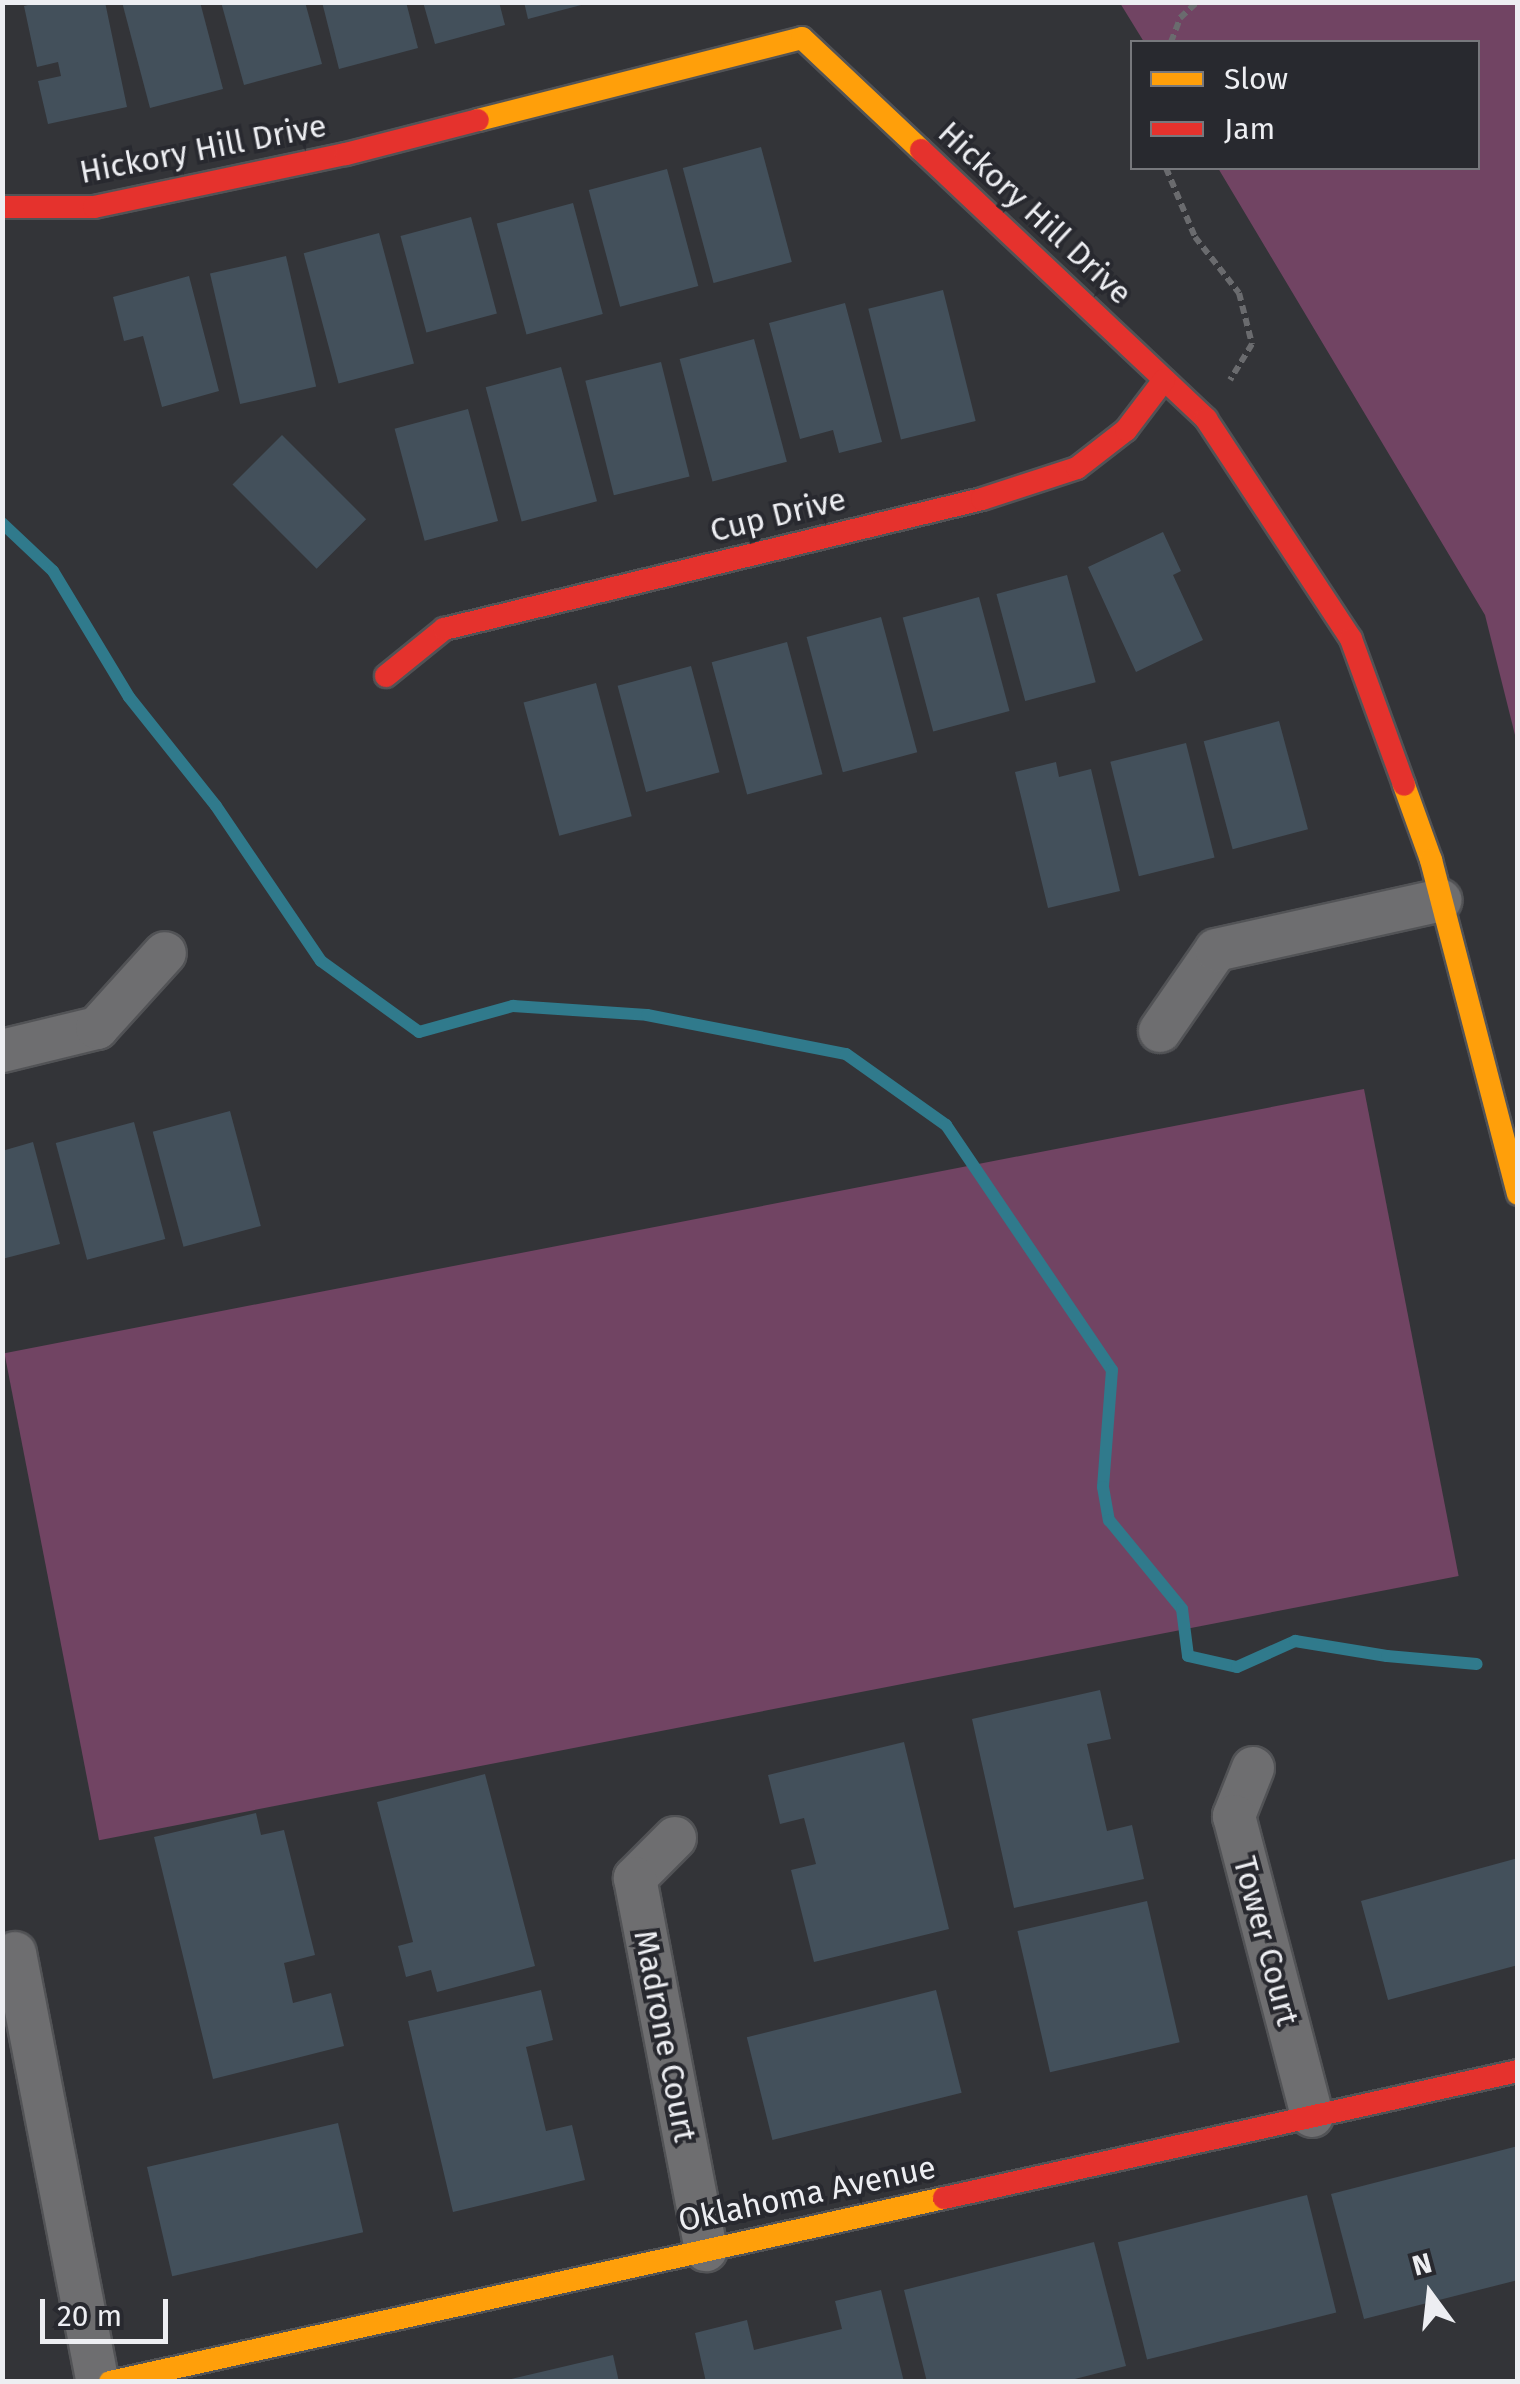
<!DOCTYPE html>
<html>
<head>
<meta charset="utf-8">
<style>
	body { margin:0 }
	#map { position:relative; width:1520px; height:2384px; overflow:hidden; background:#333438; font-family:"Fira Sans",sans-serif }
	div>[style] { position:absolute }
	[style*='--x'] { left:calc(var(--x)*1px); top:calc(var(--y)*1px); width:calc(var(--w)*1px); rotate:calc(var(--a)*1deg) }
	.green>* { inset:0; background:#714463; transform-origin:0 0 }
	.stream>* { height:12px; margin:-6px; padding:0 6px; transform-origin:6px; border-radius:6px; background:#307a8c }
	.building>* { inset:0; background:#43505b; transform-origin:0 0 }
	.path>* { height:6px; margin-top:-3px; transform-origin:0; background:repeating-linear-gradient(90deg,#6a6b6e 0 8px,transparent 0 13px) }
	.roads { filter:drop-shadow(2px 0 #525356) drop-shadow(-2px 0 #525356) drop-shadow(0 2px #525356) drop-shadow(0 -2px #525356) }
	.street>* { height:42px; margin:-21px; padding:0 21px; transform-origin:21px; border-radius:21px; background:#6e6e70 }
	.slow>* { height:22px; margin:-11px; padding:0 11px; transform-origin:11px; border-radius:11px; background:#ff9f0a }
	.jam>* { height:22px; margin:-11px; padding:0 11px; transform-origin:11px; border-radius:11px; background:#e5322d }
	span { translate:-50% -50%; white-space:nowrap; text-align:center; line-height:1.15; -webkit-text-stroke:8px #28292f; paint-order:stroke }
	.street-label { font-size:32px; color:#edeef2 }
	.frame { position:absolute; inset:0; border:5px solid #edeef2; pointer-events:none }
	.legend { position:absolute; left:1130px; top:40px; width:350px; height:130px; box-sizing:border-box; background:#28292f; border:2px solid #77787d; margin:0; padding:12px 18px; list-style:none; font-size:30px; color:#edeef2 }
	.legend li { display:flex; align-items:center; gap:20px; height:50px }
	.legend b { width:50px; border:2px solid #77787d }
	.north { position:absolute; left:1380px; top:2244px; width:100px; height:100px; -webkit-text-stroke:8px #28292f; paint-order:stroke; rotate:345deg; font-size:28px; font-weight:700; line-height:40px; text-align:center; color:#edeef2 }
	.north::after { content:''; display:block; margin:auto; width:35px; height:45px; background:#edeef2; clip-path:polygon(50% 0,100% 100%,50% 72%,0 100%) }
	.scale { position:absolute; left:40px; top:2299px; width:128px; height:45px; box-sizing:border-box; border:5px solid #edeef2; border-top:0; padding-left:12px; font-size:30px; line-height:35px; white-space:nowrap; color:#edeef2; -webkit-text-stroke:8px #28292f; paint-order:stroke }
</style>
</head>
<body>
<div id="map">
	<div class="green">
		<div style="clip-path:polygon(1120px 3px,1517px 3px,1517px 743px,1485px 615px,1218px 168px,1478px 168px,1478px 42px,1144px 42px)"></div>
		<div style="left:1364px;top:1089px;width:496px;height:1385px;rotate:79deg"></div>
	</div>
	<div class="stream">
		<div style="--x:2;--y:523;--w:70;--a:43.3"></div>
		<div style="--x:53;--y:571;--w:147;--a:58.9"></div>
		<div style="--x:129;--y:697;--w:139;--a:51.4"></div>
		<div style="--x:216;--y:806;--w:187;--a:55.9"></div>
		<div style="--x:321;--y:961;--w:121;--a:35.9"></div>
		<div style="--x:419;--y:1032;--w:98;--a:-15.5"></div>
		<div style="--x:513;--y:1006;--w:134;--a:3.8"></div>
		<div style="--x:647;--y:1015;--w:203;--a:11.1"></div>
		<div style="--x:846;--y:1054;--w:123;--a:35.4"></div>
		<div style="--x:946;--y:1125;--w:296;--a:55.9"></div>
		<div style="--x:1112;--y:1370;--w:117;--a:94.4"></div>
		<div style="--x:1103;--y:1487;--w:34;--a:80"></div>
		<div style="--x:1109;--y:1520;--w:115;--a:50.6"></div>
		<div style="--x:1182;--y:1609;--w:47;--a:82.7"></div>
		<div style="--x:1188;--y:1656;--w:50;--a:12.7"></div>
		<div style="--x:1237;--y:1667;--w:64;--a:-24.1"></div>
		<div style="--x:1295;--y:1641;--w:93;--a:9.3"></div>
		<div style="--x:1387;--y:1656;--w:90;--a:5.1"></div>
	</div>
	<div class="building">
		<div style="clip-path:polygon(39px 2px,105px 2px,127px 107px,48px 124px,38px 81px,61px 76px,58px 62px,37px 67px,24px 6px)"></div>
		<div style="clip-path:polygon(122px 2px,200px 2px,223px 89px,150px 108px)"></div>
		<div style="clip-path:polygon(221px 2px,305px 2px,322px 64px,244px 85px)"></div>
		<div style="clip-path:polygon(322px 2px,406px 2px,418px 48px,339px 69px)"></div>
		<div style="clip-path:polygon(423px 2px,499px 2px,505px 25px,435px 44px)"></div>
		<div style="clip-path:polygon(524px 2px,585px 2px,585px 4px,528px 19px)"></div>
		<div style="left:761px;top:147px;width:119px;height:81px;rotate:75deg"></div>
		<div style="left:667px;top:169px;width:121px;height:81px;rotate:75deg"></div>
		<div style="left:573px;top:203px;width:115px;height:79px;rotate:75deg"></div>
		<div style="left:471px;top:217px;width:100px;height:73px;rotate:75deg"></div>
		<div style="left:379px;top:233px;width:135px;height:78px;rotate:75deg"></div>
		<div style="left:286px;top:256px;width:134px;height:78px;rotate:77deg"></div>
		<div style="clip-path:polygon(189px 276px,219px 391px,162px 407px,143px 336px,124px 341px,113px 297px)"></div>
		<div style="left:943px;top:290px;width:135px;height:77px;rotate:76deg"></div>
		<div style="clip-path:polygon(845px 303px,882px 442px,839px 453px,833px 430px,800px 439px,769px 323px)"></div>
		<div style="left:754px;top:339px;width:127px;height:77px;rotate:75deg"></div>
		<div style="left:661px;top:362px;width:118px;height:78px;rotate:76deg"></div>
		<div style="left:561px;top:367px;width:139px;height:78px;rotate:75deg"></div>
		<div style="left:468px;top:409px;width:116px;height:76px;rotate:75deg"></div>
		<div style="left:282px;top:435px;width:119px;height:70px;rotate:45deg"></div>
		<div style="clip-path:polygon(1163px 532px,1181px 571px,1173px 575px,1203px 640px,1136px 672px,1088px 567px)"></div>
		<div style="left:1067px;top:575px;width:111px;height:73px;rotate:75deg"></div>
		<div style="left:979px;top:597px;width:118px;height:79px;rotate:75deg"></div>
		<div style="left:881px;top:617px;width:140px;height:77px;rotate:75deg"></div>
		<div style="left:787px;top:642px;width:137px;height:78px;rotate:75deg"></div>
		<div style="left:691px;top:666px;width:110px;height:76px;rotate:75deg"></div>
		<div style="left:596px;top:683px;width:138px;height:75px;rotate:75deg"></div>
		<div style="left:1279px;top:721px;width:112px;height:78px;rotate:75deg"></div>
		<div style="left:1186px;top:743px;width:118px;height:78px;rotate:76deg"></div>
		<div style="clip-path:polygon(1056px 762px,1059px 777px,1091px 769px,1120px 891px,1048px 908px,1015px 772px)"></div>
		<div style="left:230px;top:1111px;width:119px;height:80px;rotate:75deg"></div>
		<div style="left:134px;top:1122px;width:121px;height:81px;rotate:75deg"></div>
		<div style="clip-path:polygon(33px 1142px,60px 1244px,2px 1259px,2px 1151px)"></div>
		<div style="clip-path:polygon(1100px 1690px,1111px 1739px,1087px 1744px,1107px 1831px,1132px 1825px,1144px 1879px,1014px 1908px,972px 1719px)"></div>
		<div style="clip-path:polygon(904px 1742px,949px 1929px,814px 1962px,791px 1870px,816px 1864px,804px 1818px,780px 1824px,768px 1775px)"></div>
		<div style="clip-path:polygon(485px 1774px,535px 1966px,437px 1992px,431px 1970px,406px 1977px,398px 1946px,413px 1942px,377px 1802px)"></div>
		<div style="clip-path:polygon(256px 1813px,261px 1835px,284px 1830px,315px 1955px,284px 1963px,293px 2003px,331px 1993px,344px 2046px,213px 2079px,154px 1837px)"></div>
		<div style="clip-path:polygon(1518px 1858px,1518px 1965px,1388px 2000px,1361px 1901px)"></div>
		<div style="left:1147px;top:1901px;width:145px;height:133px;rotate:77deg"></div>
		<div style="clip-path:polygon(541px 1990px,553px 2040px,526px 2047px,546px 2131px,572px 2125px,585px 2180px,453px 2212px,408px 2021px)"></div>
		<div style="left:936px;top:1990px;width:106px;height:195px;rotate:76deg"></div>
		<div style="left:338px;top:2123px;width:112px;height:196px;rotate:77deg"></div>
		<div style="clip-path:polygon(1518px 2146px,1518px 2280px,1364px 2319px,1331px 2194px)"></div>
		<div style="left:1307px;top:2195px;width:121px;height:195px;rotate:76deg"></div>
		<div style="clip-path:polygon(1094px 2242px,1126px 2366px,1063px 2382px,927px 2382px,904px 2290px)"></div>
		<div style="clip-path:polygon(881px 2290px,904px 2382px,706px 2382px,695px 2333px,747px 2320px,754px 2350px,842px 2329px,835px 2301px)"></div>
		<div style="clip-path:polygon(613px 2355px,619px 2382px,507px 2382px,507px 2380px)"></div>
	</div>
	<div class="path">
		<div style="--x:1171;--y:42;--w:26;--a:-69"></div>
		<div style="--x:1180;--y:18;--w:23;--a:-43"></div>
		<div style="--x:1166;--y:168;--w:75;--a:67.2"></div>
		<div style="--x:1195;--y:237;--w:71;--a:51.8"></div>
		<div style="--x:1239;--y:293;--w:53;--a:75.7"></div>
		<div style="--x:1252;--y:344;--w:42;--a:121.4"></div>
	</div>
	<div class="roads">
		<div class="street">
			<div style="--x:1160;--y:1031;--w:98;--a:-55.3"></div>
			<div style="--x:1216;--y:950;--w:230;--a:-12.5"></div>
			<div style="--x:2;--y:1051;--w:98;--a:-13.6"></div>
			<div style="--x:97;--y:1028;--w:101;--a:-47.8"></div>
			<div style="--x:1253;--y:1768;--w:52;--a:111.6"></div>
			<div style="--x:1234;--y:1816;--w:310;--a:75.4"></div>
			<div style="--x:675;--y:1838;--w:57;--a:135"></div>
			<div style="--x:635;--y:1878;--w:379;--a:79.2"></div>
			<div style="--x:15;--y:1953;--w:437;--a:79.1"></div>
		</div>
		<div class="slow">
			<div style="--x:478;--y:120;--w:334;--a:-14.2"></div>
			<div style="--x:802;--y:38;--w:163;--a:43.3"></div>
			<div style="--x:1404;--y:785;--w:80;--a:70.2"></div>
			<div style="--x:1431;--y:860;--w:345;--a:75.4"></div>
			<div style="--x:110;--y:2382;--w:854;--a:-12.44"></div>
		</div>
		<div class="jam">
			<div style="--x:921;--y:150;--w:392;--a:43.3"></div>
			<div style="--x:1206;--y:419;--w:263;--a:56.6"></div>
			<div style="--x:1351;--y:639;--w:155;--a:70"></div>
			<div style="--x:2;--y:207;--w:92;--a:0"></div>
			<div style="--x:94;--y:207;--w:258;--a:-11.9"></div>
			<div style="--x:346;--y:154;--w:136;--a:-14.4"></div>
			<div style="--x:386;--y:676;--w:75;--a:-39"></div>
			<div style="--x:444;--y:629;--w:553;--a:-13.58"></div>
			<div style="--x:982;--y:499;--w:100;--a:-18.1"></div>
			<div style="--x:1077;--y:468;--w:62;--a:-37.8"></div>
			<div style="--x:1126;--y:430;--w:63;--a:-52.8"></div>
			<div style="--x:944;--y:2198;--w:588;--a:-12.48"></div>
		</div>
	</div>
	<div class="street-label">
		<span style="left:203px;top:149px;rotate:-11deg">Hickory Hill Drive</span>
		<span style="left:1035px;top:213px;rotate:43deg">Hickory Hill Drive</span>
		<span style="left:778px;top:515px;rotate:-14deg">Cup Drive</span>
		<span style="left:1266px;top:1941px;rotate:75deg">Tower Court</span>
		<span style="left:665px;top:2036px;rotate:79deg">Madrone Court</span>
		<span style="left:807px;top:2194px;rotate:-12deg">Oklahoma Avenue</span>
	</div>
	<div class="frame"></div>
	<ul class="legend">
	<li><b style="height:12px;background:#ff9f0a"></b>Slow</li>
	<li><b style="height:12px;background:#e5322d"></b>Jam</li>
	</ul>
	<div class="north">N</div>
	<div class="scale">20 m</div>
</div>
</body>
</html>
